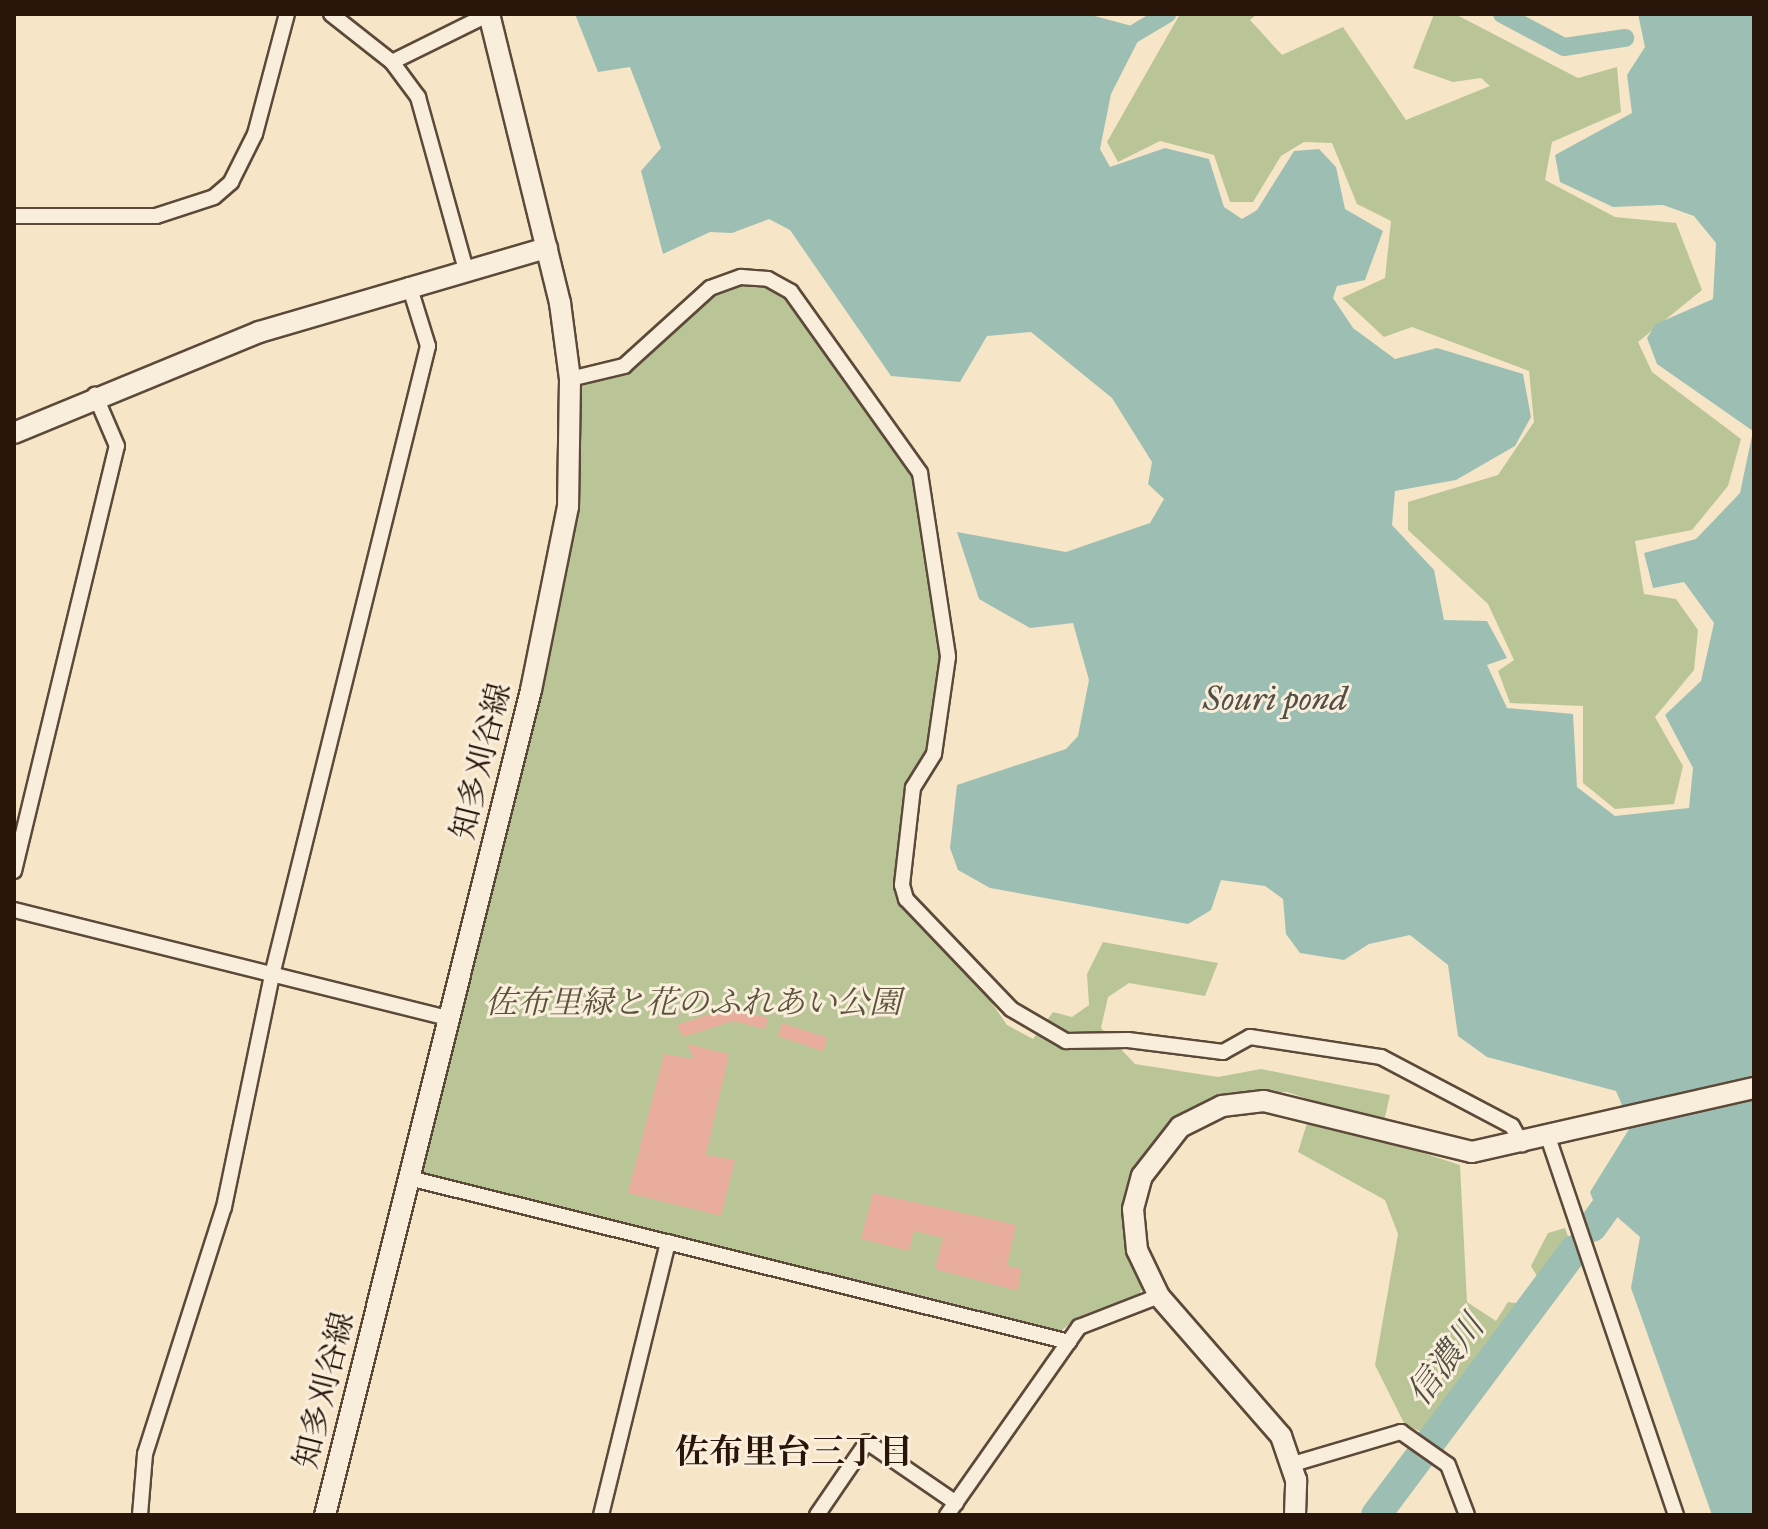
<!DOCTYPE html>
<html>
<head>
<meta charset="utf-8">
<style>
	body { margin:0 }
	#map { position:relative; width:1768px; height:1529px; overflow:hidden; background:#f6e5c7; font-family:"IM FELL Great Primer","Noto Serif JP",serif }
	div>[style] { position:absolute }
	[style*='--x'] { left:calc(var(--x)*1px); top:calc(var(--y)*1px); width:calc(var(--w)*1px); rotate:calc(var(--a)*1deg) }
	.green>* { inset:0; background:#bac597 }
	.water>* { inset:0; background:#9dbfb3 }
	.canal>* { height:18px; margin:-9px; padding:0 9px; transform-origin:9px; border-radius:9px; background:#9dbfb3 }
	.river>* { height:30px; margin:-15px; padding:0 15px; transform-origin:15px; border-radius:15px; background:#9dbfb3 }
	.building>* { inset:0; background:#e9ad9d; transform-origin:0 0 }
	.roads { filter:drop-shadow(2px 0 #5c4939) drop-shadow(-2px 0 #5c4939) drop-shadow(0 2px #5c4939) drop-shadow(0 -2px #5c4939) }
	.street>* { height:14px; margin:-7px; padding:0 7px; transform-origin:7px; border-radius:7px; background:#f9eedb }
	.secondary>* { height:20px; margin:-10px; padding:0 10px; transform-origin:10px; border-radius:10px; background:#f9eedb }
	span { translate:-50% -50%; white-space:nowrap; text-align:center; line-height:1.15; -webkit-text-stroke:6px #f9eedb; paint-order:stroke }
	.street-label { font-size:32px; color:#29150a }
	.park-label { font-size:32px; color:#5c533b; font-style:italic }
	.water-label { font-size:34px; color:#525045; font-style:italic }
	.neighbourhood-label { font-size:34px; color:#29150a; font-weight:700 }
	.frame { position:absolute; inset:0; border:16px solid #29150a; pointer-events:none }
</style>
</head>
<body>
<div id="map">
	<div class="green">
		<div style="clip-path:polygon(1180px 14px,1257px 14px,1250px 20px,1282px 55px,1343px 27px,1406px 120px,1490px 86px,1481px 78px,1453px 82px,1413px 68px,1434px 14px,1455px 14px,1578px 78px,1617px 67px,1621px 112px,1552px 142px,1545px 180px,1615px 217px,1676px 223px,1702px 290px,1638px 342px,1652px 372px,1741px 439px,1728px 486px,1692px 530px,1635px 541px,1644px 594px,1676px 599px,1698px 630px,1694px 670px,1655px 717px,1683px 766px,1674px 804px,1615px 809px,1583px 783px,1583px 706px,1510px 703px,1498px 671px,1514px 660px,1488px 604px,1408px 530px,1408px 502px,1498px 475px,1534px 422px,1529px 371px,1412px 327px,1384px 337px,1342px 298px,1385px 278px,1391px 221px,1357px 204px,1332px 143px,1304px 142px,1281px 156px,1253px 202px,1230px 202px,1214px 155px,1160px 141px,1118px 162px,1107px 142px)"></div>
		<div style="clip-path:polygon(741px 277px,781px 285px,920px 473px,949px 629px,934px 754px,908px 777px,901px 904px,976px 980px,1007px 1025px,1033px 1039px,1053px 1012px,1072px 1017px,1089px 1005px,1087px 974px,1103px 942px,1218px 963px,1205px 996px,1129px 983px,1108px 997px,1101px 1028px,1135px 1064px,1218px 1077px,1261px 1069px,1390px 1095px,1380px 1139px,1460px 1165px,1467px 1302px,1496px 1321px,1508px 1302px,1531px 1305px,1543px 1286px,1531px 1266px,1548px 1233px,1565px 1228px,1576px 1259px,1429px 1435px,1405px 1425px,1375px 1365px,1398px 1234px,1385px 1200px,1298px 1152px,1314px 1101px,1287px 1092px,1231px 1092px,1170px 1121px,1134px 1169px,1125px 1195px,1122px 1224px,1142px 1289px,1137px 1299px,1075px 1319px,1061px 1331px,439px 1178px,409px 1178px,555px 587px,570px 379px,624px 366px,676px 317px)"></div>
	</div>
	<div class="water">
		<div style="clip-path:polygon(575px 14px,1087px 14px,1132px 26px,1139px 39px,1111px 94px,1100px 149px,1110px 167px,1165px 148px,1209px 159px,1224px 207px,1242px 219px,1257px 210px,1294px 151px,1319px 149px,1336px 167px,1345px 209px,1383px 231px,1365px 280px,1337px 286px,1333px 298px,1353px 328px,1395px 359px,1437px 348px,1523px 374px,1531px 417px,1515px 446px,1456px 480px,1395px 491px,1392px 525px,1434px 570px,1444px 620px,1487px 621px,1507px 658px,1487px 665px,1507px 708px,1573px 714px,1577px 787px,1615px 816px,1689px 808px,1693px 768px,1665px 715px,1701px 681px,1714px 623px,1684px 582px,1653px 588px,1644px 553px,1696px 539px,1740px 493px,1753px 431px,1657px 364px,1647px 338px,1656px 324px,1713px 299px,1716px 243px,1694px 216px,1663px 205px,1613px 207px,1560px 182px,1555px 155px,1632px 113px,1627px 75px,1645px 47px,1638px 14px,1754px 14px,1754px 1515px,1712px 1515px,1631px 1288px,1640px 1237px,1615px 1215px,1597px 1211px,1590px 1192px,1631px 1126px,1616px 1091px,1487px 1057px,1458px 1036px,1448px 965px,1410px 935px,1369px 944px,1344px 960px,1300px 953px,1286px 934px,1283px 899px,1265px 886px,1221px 880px,1211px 910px,1188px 924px,990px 888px,958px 870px,950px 848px,957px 785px,1066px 749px,1078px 736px,1089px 680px,1073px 623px,1030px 628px,979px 599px,957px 532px,1066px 552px,1150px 523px,1164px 499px,1148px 484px,1152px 462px,1112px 398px,1031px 332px,987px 336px,960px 382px,891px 376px,790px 230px,769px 219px,732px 233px,710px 232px,663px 254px,641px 171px,661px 148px,630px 67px,598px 72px)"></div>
	</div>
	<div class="canal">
		<div style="--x:1502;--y:14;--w:70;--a:28"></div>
		<div style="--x:1564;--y:47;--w:62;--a:-8.4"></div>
		<div style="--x:1115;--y:45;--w:61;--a:-30.8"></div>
	</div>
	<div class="river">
		<div style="--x:1592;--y:1227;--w:44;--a:-54.2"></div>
		<div style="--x:1618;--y:1191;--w:15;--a:-8"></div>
		<div style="--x:1376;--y:1515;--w:331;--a:-53.2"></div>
	</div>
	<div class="building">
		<div style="clip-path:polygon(731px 1007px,768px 1018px,765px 1029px,733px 1021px,683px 1037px,677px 1025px)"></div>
		<div style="left:782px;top:1023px;width:48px;height:14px;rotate:18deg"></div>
		<div style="clip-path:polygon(687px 1044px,729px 1054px,706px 1155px,735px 1160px,721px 1216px,628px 1193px,664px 1054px,694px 1059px)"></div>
		<div style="clip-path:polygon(873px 1193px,1016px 1225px,1007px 1266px,1021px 1269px,1018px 1291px,935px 1269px,943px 1238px,914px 1231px,909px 1251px,861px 1239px)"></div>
	</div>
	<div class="roads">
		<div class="street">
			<div style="--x:331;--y:14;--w:78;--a:38.2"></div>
			<div style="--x:392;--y:62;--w:44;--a:53.4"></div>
			<div style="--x:418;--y:97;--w:180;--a:74.5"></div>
			<div style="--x:392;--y:62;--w:108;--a:-26.3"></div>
			<div style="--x:14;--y:216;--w:142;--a:0"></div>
			<div style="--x:156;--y:216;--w:61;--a:-18.1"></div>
			<div style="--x:214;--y:197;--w:23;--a:-41"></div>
			<div style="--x:231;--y:182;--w:54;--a:-63.4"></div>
			<div style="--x:255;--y:134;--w:124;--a:-75.1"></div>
			<div style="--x:570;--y:379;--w:56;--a:-13.5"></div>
			<div style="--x:624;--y:366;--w:116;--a:-42.2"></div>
			<div style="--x:710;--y:288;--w:33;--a:-20"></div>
			<div style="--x:741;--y:277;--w:27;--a:4"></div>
			<div style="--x:768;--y:279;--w:26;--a:29"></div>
			<div style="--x:791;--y:292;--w:222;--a:54.5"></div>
			<div style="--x:920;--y:473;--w:186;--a:81.3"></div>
			<div style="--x:948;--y:657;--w:98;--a:98.2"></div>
			<div style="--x:934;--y:754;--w:40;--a:122"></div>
			<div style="--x:913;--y:788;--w:98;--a:96.5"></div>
			<div style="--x:902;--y:885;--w:15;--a:74"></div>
			<div style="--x:906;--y:899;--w:152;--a:46.3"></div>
			<div style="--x:1011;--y:1009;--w:64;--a:30.2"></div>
			<div style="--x:1066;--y:1041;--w:62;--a:-0.9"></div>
			<div style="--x:1128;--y:1040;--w:96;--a:7.2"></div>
			<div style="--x:1223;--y:1052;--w:31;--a:-29"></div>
			<div style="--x:1250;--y:1037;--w:133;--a:8.7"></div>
			<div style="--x:1381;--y:1057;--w:148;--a:27.8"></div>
			<div style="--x:1512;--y:1126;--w:21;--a:61"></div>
			<div style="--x:14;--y:871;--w:437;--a:-76.4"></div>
			<div style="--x:117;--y:446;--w:56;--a:-113.3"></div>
			<div style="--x:14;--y:910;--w:449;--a:14"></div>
			<div style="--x:1548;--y:1137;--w:399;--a:71.3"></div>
			<div style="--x:409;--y:1178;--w:680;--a:13.95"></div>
			<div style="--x:1293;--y:1464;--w:113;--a:-16.5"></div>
			<div style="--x:1401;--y:1432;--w:57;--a:35.1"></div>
			<div style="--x:1448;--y:1465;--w:53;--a:69.2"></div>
			<div style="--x:140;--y:1515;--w:61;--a:-85.3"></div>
			<div style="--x:145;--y:1454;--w:259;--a:-72.3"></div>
			<div style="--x:224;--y:1207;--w:237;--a:-78.3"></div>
			<div style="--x:272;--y:975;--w:648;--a:-76.07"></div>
			<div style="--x:428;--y:346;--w:64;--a:-107.3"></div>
			<div style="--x:601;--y:1515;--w:281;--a:-76.2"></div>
			<div style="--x:817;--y:1515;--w:88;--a:-55.6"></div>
			<div style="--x:867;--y:1442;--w:108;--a:34.4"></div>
			<div style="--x:947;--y:1515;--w:230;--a:-54.9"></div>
			<div style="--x:1079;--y:1327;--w:86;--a:-21.2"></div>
		</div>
		<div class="secondary">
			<div style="--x:14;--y:433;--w:265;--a:-22.4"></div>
			<div style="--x:259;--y:332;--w:300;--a:-16.3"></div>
			<div style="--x:325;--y:1515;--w:850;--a:-75.98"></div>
			<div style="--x:531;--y:690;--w:187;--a:-78.6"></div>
			<div style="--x:568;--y:507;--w:128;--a:-89.1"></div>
			<div style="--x:570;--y:379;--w:77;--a:-97.5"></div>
			<div style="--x:560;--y:303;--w:298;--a:-103.8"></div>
			<div style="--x:1295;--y:1515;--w:35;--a:-88"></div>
			<div style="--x:1296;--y:1480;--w:46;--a:-108.8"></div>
			<div style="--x:1281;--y:1436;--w:186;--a:-131.1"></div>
			<div style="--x:1159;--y:1296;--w:51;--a:-115.6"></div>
			<div style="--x:1137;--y:1250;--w:41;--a:-95.6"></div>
			<div style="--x:1133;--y:1209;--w:34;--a:-75"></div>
			<div style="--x:1142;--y:1176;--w:62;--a:-52.2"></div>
			<div style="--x:1180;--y:1127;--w:47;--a:-26.6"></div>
			<div style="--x:1222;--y:1106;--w:42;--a:-6.8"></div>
			<div style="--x:1264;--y:1101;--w:214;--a:13.8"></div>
			<div style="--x:1472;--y:1152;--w:289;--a:-12.8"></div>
		</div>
	</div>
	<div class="street-label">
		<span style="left:482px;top:761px;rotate:-76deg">知多刈谷線</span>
		<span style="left:325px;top:1390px;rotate:-76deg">知多刈谷線</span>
	</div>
	<div class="park-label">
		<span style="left:693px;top:1003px">佐布里緑と花のふれあい公園</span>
	</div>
	<div class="water-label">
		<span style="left:1275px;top:699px">Souri pond</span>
		<span style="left:1445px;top:1360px;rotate:-53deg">信濃川</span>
	</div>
	<div class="neighbourhood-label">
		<span style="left:794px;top:1452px">佐布里台三丁目</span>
	</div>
	<div class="frame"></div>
</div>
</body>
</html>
